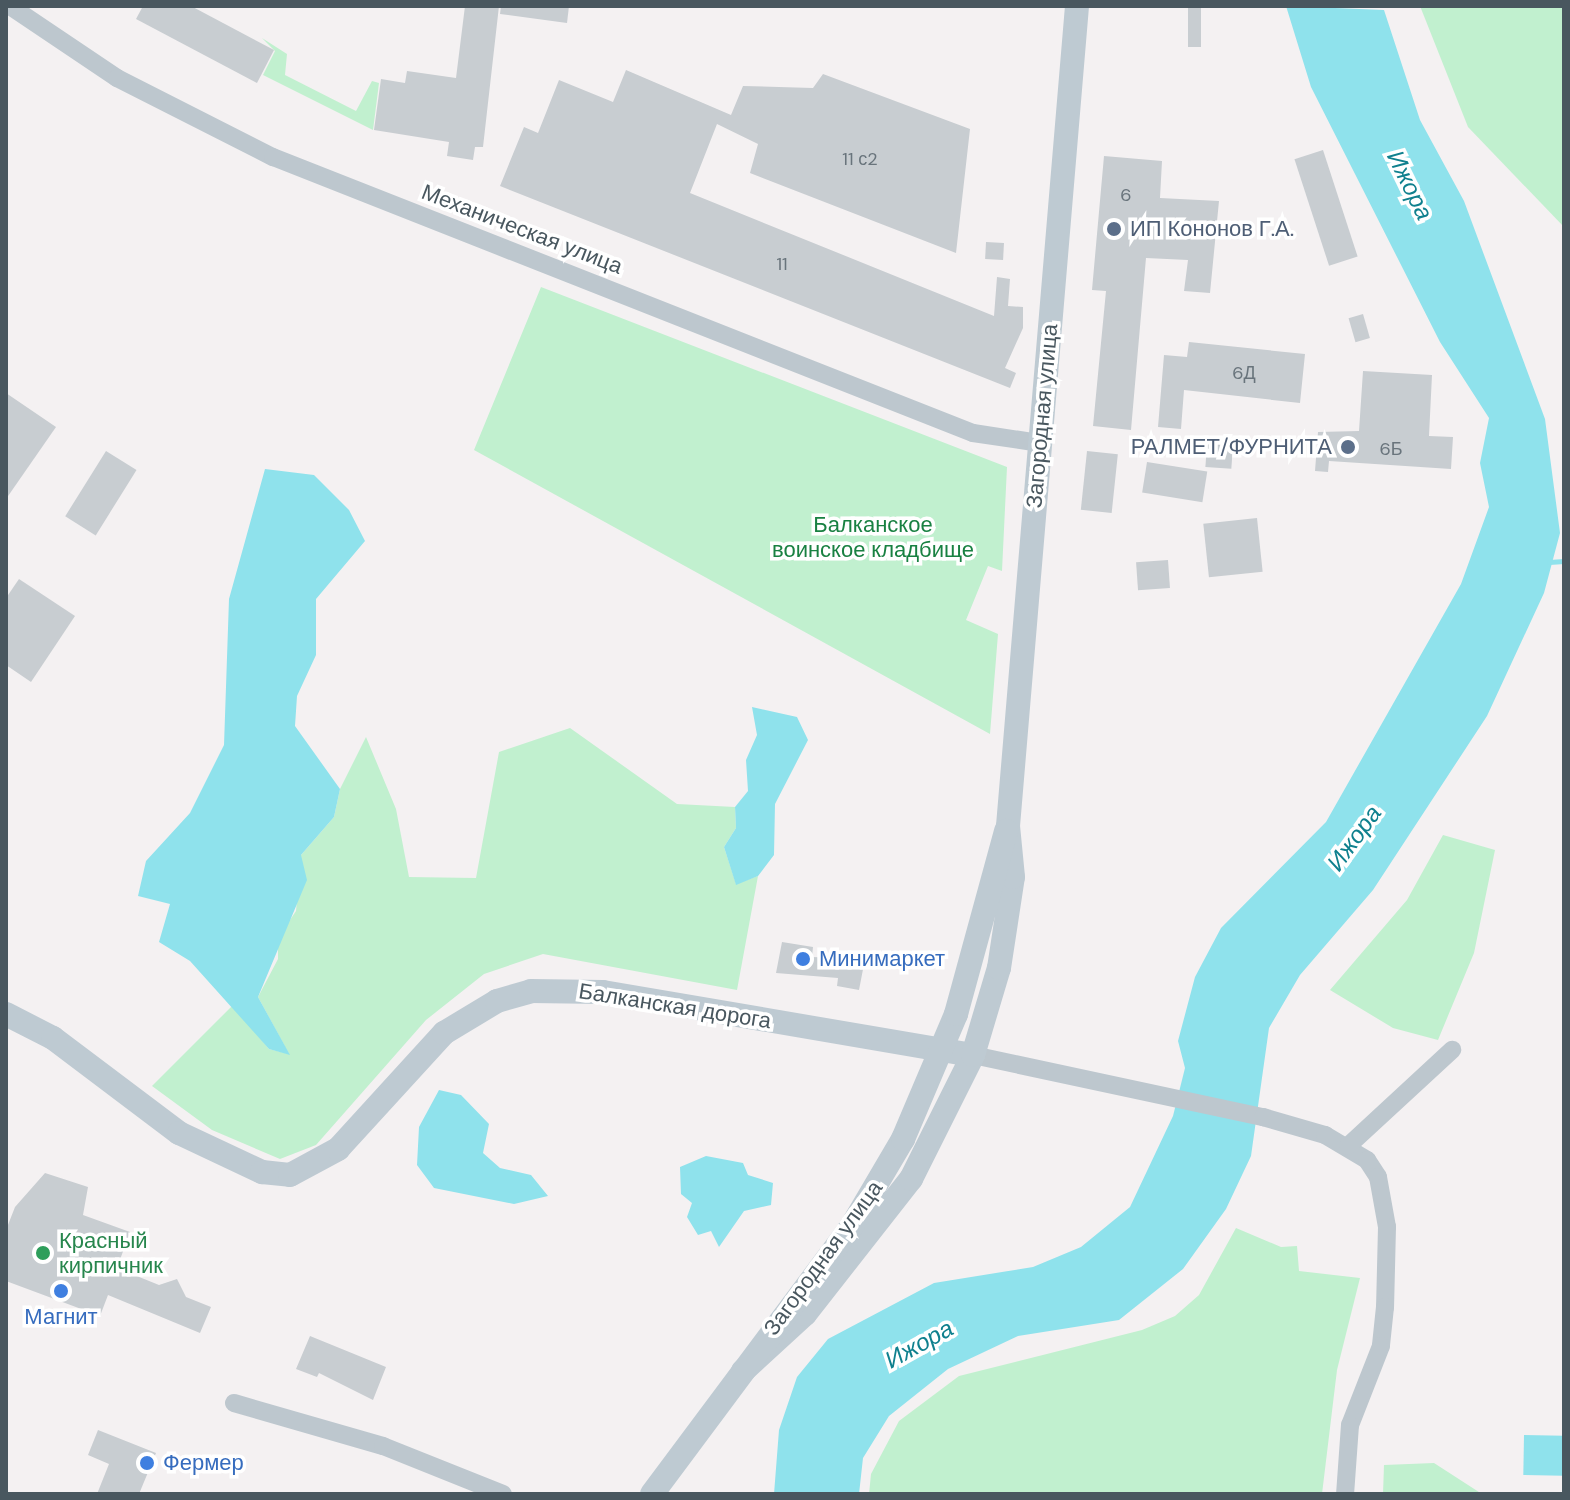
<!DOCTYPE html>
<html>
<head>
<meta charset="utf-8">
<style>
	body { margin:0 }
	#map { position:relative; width:1570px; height:1500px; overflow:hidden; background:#f4f1f2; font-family:"DM Sans",sans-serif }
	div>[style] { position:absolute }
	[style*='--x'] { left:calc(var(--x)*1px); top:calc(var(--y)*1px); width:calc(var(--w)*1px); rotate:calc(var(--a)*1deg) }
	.green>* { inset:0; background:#c1f0cf }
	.water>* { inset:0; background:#8fe2ec; transform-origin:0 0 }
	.stream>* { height:5px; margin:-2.5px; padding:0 2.5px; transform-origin:2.5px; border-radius:2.5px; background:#8fe2ec }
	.building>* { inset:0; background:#c8cdd1; transform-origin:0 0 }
	.street>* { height:18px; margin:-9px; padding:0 9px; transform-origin:9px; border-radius:9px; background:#bdc7ce }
	.secondary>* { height:24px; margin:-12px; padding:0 12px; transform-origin:12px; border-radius:12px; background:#becad2 }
	.dots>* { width:22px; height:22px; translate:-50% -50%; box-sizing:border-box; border:4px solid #fff; border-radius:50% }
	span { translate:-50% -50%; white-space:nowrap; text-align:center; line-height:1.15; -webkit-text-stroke:7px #fff; paint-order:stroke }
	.number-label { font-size:18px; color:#69747c }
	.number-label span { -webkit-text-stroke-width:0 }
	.street-label { font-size:22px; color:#49575f }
	.service-label { font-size:22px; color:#4e5e75 }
	.left { translate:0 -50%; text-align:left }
	.right { translate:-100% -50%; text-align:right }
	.park-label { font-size:22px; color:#198142 }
	.shop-label { font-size:22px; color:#366cbe }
	.leisure-label { font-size:22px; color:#27864d }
	.water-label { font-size:24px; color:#0f808e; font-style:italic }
	.frame { position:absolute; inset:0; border:8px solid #49575f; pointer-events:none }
</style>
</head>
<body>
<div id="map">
	<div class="green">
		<div style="clip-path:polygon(1420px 6px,1564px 6px,1564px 227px,1468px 127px)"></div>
		<div style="clip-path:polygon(262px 38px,287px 54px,285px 75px,356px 111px,372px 81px,379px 83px,373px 130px,263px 75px,275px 51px)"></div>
		<div style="clip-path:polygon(541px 287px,1007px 467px,1002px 571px,988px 566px,966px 620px,998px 634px,990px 734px,474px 450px)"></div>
		<div style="clip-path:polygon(570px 728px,677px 804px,735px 807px,736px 828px,724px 847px,736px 884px,758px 876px,737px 990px,543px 954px,484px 974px,426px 1020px,316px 1145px,280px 1159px,212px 1130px,152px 1086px,233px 1005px,269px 1049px,289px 1054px,258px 997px,278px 959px,278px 938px,296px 911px,301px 855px,334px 817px,340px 789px,366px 737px,396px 809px,409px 877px,476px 878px,499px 752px)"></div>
		<div style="clip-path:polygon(1443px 835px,1495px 850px,1474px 953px,1438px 1040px,1393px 1028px,1330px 990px,1407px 900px)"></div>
		<div style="clip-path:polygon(1236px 1228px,1281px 1247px,1297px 1246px,1299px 1271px,1360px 1278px,1337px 1370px,1322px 1494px,869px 1494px,871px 1474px,899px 1421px,959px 1376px,1142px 1330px,1175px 1316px,1199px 1295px)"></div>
		<div style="clip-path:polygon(1434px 1463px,1482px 1494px,1383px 1494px,1384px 1465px)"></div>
	</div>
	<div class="water">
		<div style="clip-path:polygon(1286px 6px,1384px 10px,1420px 120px,1464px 201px,1545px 419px,1560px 533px,1544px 593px,1487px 716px,1373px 890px,1300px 975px,1269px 1028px,1251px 1156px,1226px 1209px,1183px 1269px,1119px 1320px,1018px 1336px,948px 1369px,889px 1416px,863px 1458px,859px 1494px,774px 1494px,779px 1430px,797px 1377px,828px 1339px,934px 1283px,1033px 1267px,1081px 1247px,1130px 1207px,1173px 1116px,1185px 1068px,1178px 1041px,1195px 977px,1221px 928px,1326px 822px,1461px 584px,1489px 507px,1480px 463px,1489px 418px,1440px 342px,1311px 87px)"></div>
		<div style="clip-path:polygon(265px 469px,314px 475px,349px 510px,365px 541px,316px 599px,316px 655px,297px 696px,295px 726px,340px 789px,334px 817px,301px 855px,307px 880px,258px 997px,290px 1055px,269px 1049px,190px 961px,159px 942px,170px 904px,138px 896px,146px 861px,190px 813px,224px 745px,229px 599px)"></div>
		<div style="clip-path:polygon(752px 707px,797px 717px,808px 740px,775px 804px,774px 855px,758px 876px,736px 885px,724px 847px,736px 828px,735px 807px,748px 791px,746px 760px,757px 735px)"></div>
		<div style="clip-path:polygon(439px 1090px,461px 1095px,489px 1124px,483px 1153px,500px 1168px,531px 1175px,548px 1196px,514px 1204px,434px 1188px,417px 1165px,419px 1127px)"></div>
		<div style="clip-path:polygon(706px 1156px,743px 1163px,748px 1175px,773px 1183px,771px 1205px,744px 1211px,719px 1247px,711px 1231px,698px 1235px,687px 1217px,692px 1203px,681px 1194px,680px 1167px)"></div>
		<div style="left:1524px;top:1435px;width:40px;height:40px;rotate:1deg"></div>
	</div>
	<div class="stream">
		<div style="--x:1549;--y:562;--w:15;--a:-4"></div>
	</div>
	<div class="building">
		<div style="clip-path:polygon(143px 6px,191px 6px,274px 50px,257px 83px,136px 19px)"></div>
		<div style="clip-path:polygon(465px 6px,499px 6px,483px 147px,475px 147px,473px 160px,447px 156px,449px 142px,374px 130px,381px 79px,405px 83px,407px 71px,456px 78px)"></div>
		<div style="clip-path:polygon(501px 6px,569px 6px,567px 23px,500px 14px)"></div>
		<div style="left:1188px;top:6px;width:13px;height:41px"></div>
		<div style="clip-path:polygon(626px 70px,731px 115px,743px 86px,813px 88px,823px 74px,970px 129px,956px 253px,750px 173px,758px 144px,717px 124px,690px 193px,994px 316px,997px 277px,1010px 279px,1008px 306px,1023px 307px,1023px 328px,1005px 368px,1016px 373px,1010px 388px,500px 186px,524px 127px,538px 133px,559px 80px,613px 102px)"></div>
		<div style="left:1323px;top:150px;width:112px;height:30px;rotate:72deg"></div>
		<div style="clip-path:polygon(1104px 156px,1162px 161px,1160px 198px,1219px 201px,1210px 293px,1184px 291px,1188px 260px,1146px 258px,1131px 430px,1093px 426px,1106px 291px,1092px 290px)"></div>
		<div style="left:986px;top:242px;width:18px;height:17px;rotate:3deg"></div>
		<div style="left:1363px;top:314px;width:25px;height:15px;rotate:74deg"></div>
		<div style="clip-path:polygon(1189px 342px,1305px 354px,1300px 403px,1184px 390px,1181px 429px,1158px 427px,1164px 355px,1187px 357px)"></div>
		<div style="clip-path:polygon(1363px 371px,1432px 375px,1429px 436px,1453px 437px,1451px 469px,1329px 461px,1328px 472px,1315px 471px,1318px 432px,1359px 431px)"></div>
		<div style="clip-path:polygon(6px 393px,56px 427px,6px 499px)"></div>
		<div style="left:1207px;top:444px;width:26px;height:23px;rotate:4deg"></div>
		<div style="left:106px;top:451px;width:36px;height:77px;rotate:32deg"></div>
		<div style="left:1087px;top:451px;width:31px;height:59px;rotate:6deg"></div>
		<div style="left:1147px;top:462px;width:61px;height:31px;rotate:9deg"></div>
		<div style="left:1257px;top:518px;width:54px;height:54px;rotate:84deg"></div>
		<div style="left:1168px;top:560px;width:28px;height:32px;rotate:86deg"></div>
		<div style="clip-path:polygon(19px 579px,75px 616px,31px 682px,6px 665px,6px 598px)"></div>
		<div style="clip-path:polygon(782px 942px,813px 947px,812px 957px,865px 959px,859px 990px,837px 986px,838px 978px,776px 973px)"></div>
		<div style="clip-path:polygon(45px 1173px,88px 1187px,83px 1215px,130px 1232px,117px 1268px,159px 1285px,177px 1279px,186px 1297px,211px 1307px,200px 1333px,108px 1295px,100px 1316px,6px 1281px,6px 1230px,15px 1207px)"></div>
		<div style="clip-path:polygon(310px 1336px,386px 1367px,373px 1400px,319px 1373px,317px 1377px,296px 1369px)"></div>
		<div style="clip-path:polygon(98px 1430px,156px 1453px,139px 1494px,97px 1494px,109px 1464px,88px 1455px)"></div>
	</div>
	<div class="street">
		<div style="--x:10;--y:6;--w:129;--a:33.9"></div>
		<div style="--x:117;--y:78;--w:175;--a:26.9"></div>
		<div style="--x:273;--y:157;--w:752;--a:21.52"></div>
		<div style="--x:973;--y:433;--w:68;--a:8.5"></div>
		<div style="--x:973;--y:1055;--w:297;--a:12.1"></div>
		<div style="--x:1263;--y:1117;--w:65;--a:16.2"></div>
		<div style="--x:1325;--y:1135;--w:49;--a:30.8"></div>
		<div style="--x:1367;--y:1160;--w:20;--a:57"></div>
		<div style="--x:1378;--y:1177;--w:51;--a:79.8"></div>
		<div style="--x:1387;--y:1227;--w:80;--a:91.4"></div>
		<div style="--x:1385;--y:1307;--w:39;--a:96"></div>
		<div style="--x:1381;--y:1346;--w:85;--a:111.4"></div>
		<div style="--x:1350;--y:1425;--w:69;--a:94.1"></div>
		<div style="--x:1348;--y:1146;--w:142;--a:-42.7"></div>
		<div style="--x:234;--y:1403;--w:155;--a:16.1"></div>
		<div style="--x:383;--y:1446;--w:129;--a:21.8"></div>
	</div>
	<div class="secondary">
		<div style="--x:6;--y:1014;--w:53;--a:27.1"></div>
		<div style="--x:53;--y:1038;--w:158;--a:37"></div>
		<div style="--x:179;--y:1133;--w:92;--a:25.2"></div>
		<div style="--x:262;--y:1172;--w:28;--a:6"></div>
		<div style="--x:290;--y:1175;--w:55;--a:-28.4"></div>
		<div style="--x:338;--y:1149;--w:157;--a:-47.6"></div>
		<div style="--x:444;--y:1033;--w:62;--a:-31.1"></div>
		<div style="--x:497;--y:1001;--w:35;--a:-16"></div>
		<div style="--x:531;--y:991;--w:72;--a:0.8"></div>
		<div style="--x:603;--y:992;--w:375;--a:9.7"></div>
		<div style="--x:743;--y:1371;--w:84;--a:-42.6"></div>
		<div style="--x:805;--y:1314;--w:172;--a:-51.9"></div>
		<div style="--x:911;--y:1179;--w:139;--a:-63.4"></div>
		<div style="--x:973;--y:1055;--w:91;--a:-73.4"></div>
		<div style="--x:999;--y:968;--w:92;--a:-81.3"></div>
		<div style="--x:1013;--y:877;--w:51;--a:-95.6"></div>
		<div style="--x:1008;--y:826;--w:823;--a:-85.19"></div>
		<div style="--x:652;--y:1494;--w:337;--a:-53.3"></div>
		<div style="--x:853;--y:1224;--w:99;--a:-59.5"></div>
		<div style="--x:903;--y:1139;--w:136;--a:-67"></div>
		<div style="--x:956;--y:1014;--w:190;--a:-74.7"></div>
	</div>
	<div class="dots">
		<div style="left:1114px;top:229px;background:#5c6f8a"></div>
		<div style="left:1348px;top:447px;background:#5c6f8a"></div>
		<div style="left:803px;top:959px;background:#3f7fe0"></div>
		<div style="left:43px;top:1253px;background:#2e9e5b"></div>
		<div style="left:61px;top:1291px;background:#3f7fe0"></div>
		<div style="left:147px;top:1463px;background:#3f7fe0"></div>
	</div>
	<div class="number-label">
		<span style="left:860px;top:159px">11 с2</span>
		<span style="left:1126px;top:195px">6</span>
		<span style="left:782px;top:264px">11</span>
		<span style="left:1244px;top:373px">6Д</span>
		<span style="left:1391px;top:449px">6Б</span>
	</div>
	<div class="street-label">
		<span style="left:522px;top:229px;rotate:21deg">Механическая улица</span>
		<span style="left:1042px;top:416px;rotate:-85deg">Загородная улица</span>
		<span style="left:675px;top:1006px;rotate:9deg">Балканская дорога</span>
		<span style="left:823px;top:1258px;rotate:-54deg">Загородная улица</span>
	</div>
	<div class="service-label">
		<span class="left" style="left:1130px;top:229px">ИП Кононов Г.А.</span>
		<span class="right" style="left:1332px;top:447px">РАЛМЕТ/ФУРНИТА</span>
	</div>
	<div class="park-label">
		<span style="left:873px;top:537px">Балканское<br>воинское кладбище</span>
	</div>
	<div class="shop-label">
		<span class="left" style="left:819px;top:959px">Минимаркет</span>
		<span style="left:61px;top:1317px">Магнит</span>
		<span class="left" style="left:163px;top:1463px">Фермер</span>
	</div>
	<div class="leisure-label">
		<span class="left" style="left:59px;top:1253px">Красный<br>кирпичник</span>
	</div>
	<div class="water-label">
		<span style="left:1410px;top:185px;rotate:64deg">Ижора</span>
		<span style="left:1354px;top:838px;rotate:-54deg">Ижора</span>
		<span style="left:919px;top:1344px;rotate:-29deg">Ижора</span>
	</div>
	<div class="frame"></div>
</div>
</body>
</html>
